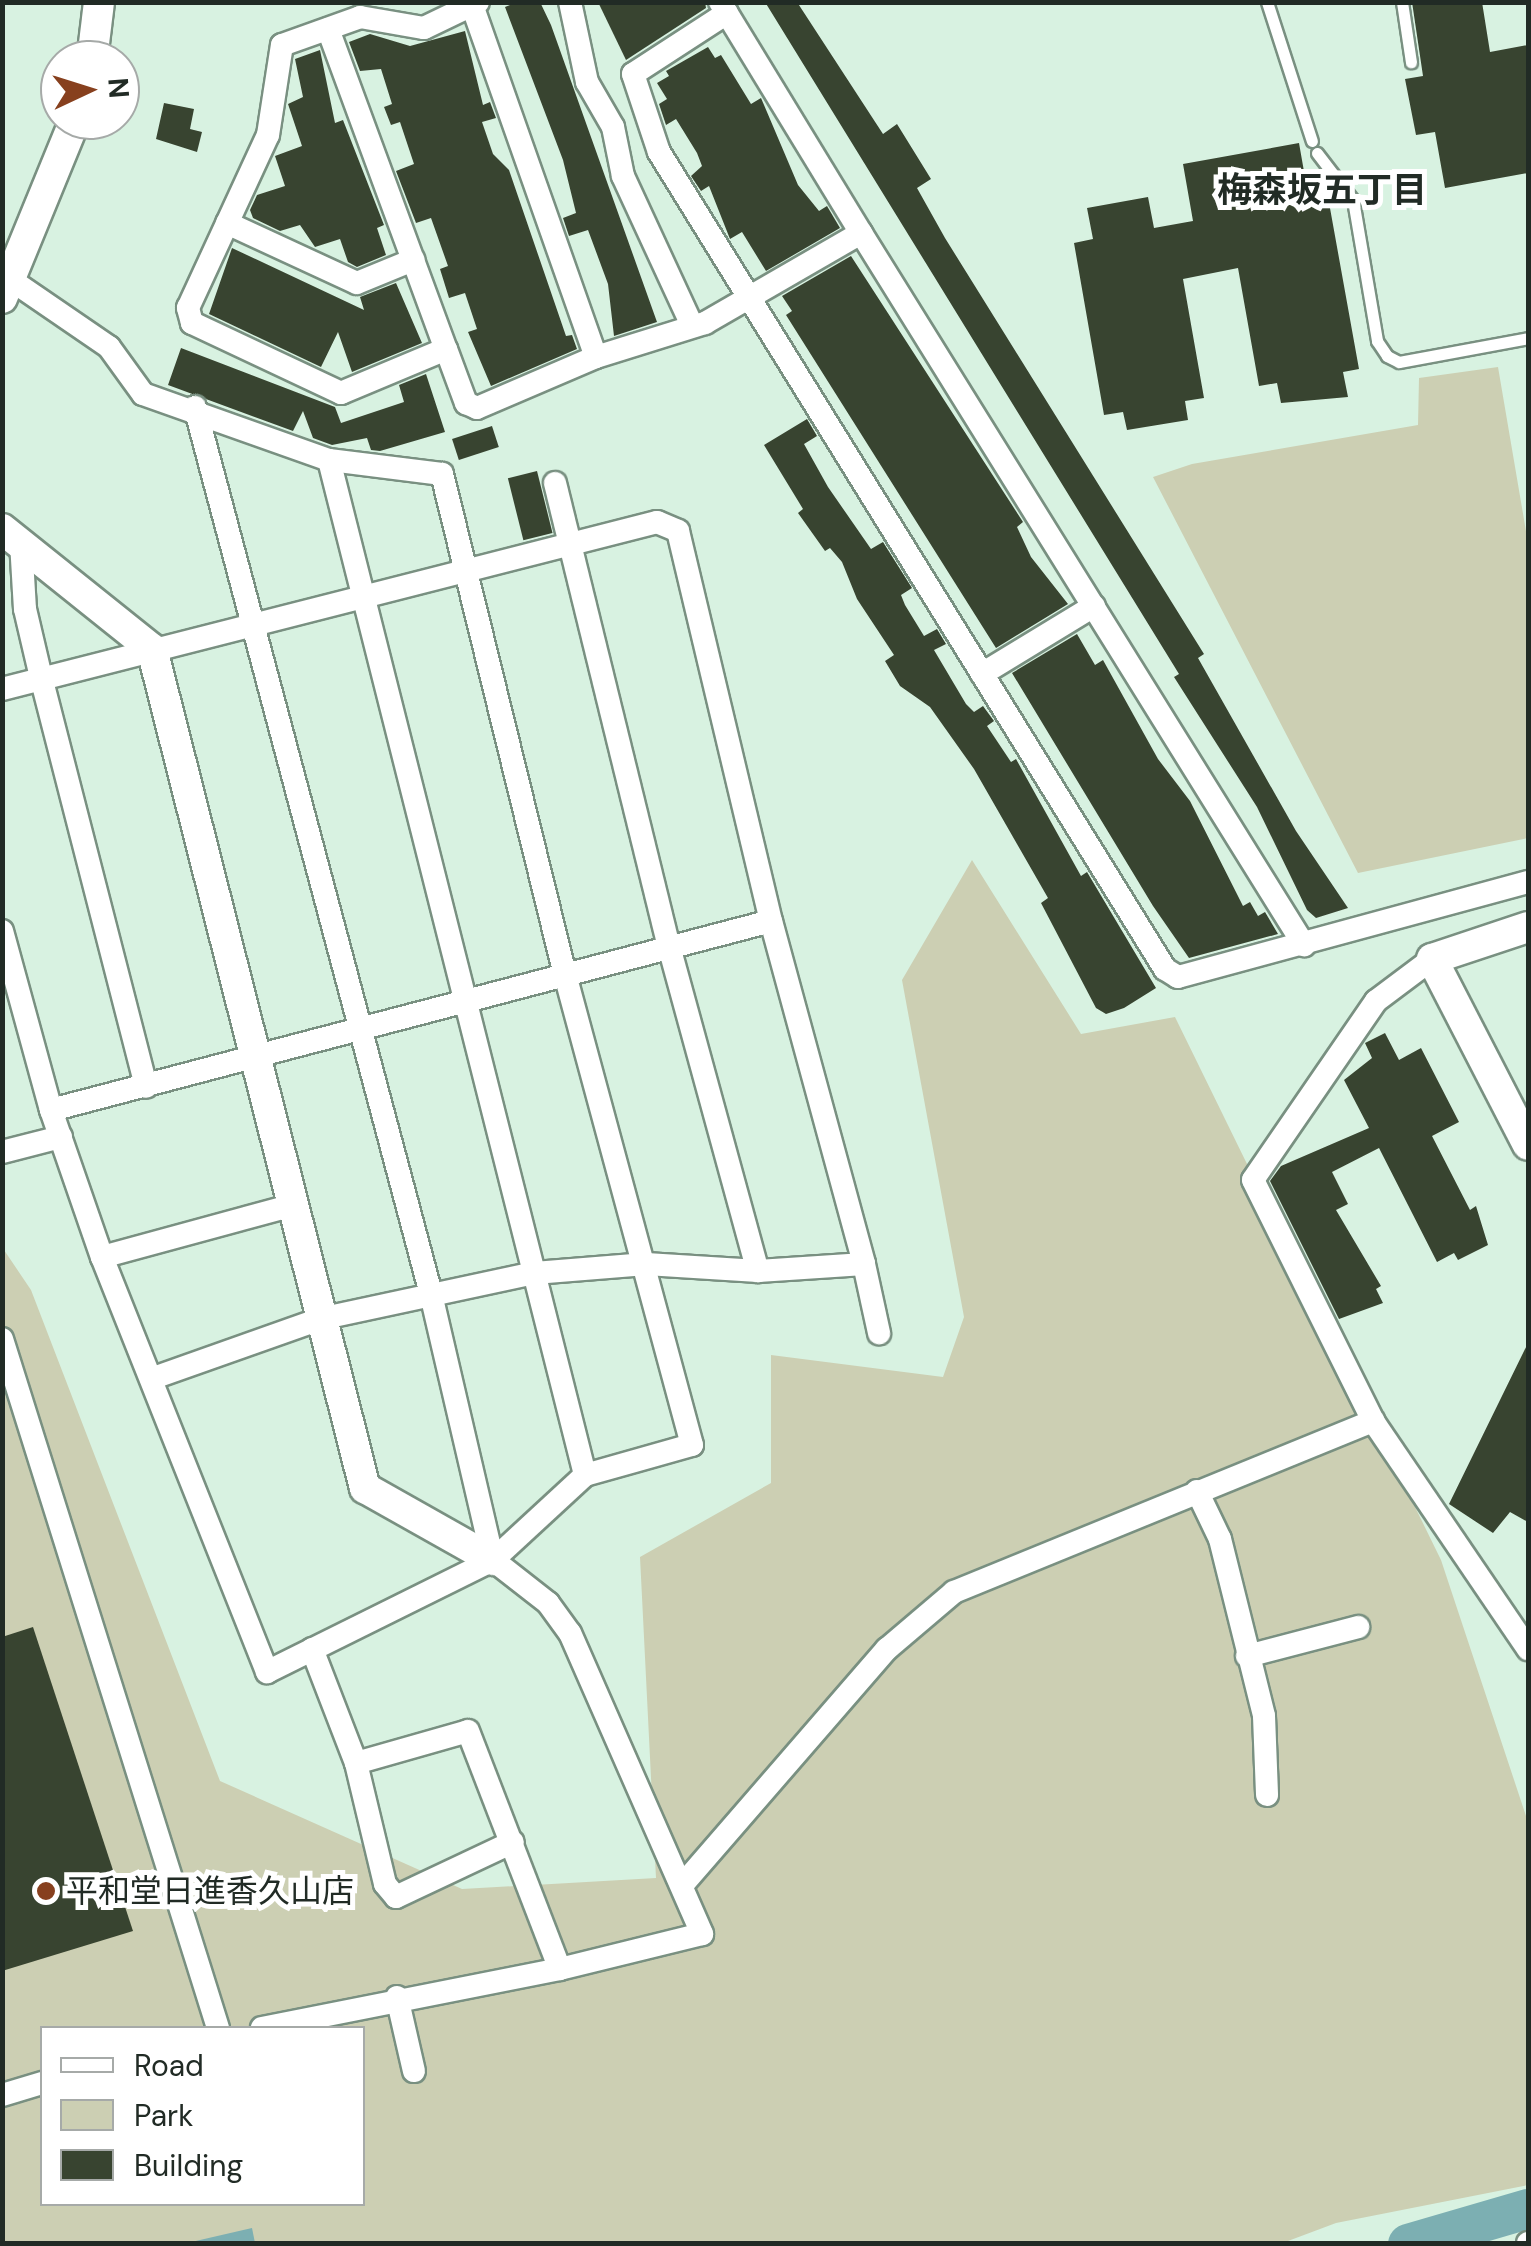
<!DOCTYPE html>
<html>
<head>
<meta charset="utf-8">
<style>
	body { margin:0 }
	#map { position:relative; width:1531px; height:2246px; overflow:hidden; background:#d8f2e1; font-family:"DM Sans","Noto Sans JP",sans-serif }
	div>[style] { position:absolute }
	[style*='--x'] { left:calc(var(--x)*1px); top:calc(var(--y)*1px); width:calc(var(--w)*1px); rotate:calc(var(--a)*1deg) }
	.green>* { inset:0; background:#cccfb3 }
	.water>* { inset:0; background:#7cafb2 }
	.river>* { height:40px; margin:-20px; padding:0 20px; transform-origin:20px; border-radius:20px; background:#7cafb2 }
	.building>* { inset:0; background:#384430; transform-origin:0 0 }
	.roads { filter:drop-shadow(2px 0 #799081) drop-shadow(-2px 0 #799081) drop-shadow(0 2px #799081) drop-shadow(0 -2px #799081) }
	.lane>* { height:11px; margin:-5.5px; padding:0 5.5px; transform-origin:5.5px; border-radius:5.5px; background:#fff }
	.street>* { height:22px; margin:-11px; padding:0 11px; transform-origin:11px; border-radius:11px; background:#fff }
	.secondary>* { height:30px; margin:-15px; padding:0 15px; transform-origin:15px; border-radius:15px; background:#fff }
	.dots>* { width:28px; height:28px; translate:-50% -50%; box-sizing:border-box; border:5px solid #fff; border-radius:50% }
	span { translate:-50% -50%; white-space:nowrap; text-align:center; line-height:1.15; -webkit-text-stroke:10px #fff; paint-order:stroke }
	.poi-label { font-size:32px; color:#212b25 }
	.left { translate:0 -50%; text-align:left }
	.neighbourhood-label { font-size:35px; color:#212b25; font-weight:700 }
	.frame { position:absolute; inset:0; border:5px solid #212b25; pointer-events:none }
	.legend { position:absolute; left:40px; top:2026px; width:325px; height:180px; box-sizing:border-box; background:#fff; border:2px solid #a6aaa8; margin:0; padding:12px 18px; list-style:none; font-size:30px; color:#212b25 }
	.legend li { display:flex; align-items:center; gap:20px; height:50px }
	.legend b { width:50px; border:2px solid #a6aaa8 }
	.north { position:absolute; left:40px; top:40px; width:100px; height:100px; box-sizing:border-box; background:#fff; border:2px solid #a6aaa8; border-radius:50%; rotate:86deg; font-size:28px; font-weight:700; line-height:40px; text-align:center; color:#212b25 }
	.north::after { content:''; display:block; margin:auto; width:35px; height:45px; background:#87401e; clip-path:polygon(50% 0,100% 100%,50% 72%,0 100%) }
</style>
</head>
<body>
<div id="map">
	<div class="green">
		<div style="clip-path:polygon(1498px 367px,1528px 543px,1528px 838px,1358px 873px,1153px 477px,1192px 464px,1418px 425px,1419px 378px)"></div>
		<div style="clip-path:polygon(evenodd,972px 860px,1081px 1034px,1175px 1017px,1441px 1560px,1528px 1822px,1528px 2185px,1336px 2223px,1280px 2244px,3px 2243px,2px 1247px,31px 1290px,220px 1781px,462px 1889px,656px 1878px,640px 1557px,771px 1483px,771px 1355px,943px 1377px,964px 1317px,902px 980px,972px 860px,42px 2028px,362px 2028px,362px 2204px,42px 2204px,42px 2028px)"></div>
	</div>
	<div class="water">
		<div style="clip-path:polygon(252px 2228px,255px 2243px,187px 2243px)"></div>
	</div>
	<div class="river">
		<div style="--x:1408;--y:2244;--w:125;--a:-16.3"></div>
	</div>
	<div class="building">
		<div style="clip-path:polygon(518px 2px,540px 2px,551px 25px,657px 322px,614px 336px,608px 284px,588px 230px,569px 236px,563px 218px,576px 213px,563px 160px,505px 7px)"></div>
		<div style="clip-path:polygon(598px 2px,705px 2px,706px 8px,626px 60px)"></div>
		<div style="clip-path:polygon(765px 2px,797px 2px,883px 134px,897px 124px,931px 179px,917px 188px,945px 238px,1204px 654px,1198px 658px,1296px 831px,1348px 908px,1316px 918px,1307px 910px,1257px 807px,1174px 677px,1179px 674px)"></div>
		<div style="clip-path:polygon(1412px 2px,1482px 2px,1490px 52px,1528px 45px,1528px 173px,1445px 188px,1435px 132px,1416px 135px,1405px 79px,1423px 76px)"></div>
		<div style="clip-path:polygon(465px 31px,483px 105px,490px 102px,496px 118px,482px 122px,493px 154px,509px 170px,566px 336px,572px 335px,577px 349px,491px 386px,468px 332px,477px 329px,465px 293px,449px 298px,440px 269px,448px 266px,431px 218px,416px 223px,396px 171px,414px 164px,400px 122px,391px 125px,384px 107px,392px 104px,381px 69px,360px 71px,349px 42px,370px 34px,410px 46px)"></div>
		<div style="clip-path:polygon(708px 47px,715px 58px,721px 55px,751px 104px,761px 98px,798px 185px,819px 211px,827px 206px,840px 228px,766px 271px,742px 232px,730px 239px,709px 186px,701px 191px,691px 176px,702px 166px,697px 153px,676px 119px,666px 125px,659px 104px,667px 99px,657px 83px,669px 76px,666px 71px)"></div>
		<div style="clip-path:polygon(320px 50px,335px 123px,343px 120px,384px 225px,377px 228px,386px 255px,357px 267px,348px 262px,340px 239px,315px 247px,300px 225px,280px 231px,253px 218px,250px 210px,257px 195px,285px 186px,275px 156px,302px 146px,288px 104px,303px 97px,295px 59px)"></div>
		<div style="clip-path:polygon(164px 103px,194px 109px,190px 129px,202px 132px,197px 152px,156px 139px)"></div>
		<div style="clip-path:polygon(1299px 143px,1309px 200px,1328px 197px,1359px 369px,1343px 372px,1348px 397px,1281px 403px,1277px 383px,1259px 386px,1238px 268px,1183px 279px,1204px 398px,1185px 401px,1188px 420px,1127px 430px,1123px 412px,1104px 415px,1074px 243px,1093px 239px,1087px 208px,1148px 197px,1154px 228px,1193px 221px,1183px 164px)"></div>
		<div style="clip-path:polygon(232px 248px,364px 310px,360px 297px,396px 283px,422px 343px,352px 372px,338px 332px,321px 367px,209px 314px)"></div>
		<div style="clip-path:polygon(851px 256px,1023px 522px,1017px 527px,1031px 557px,1068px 604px,996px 648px,786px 315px,792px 311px,782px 296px)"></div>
		<div style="clip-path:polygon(181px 348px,335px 407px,341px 423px,404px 402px,399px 385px,426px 374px,445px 432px,380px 451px,371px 450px,367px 438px,332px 445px,313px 438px,303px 411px,293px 431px,168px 385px)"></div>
		<div style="clip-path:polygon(807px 419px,817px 436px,804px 444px,828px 487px,871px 549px,883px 542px,912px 588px,901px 595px,905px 605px,924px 636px,937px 629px,946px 644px,934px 650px,966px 704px,974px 712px,983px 706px,994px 721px,987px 726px,1011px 762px,1016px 759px,1081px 876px,1087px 872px,1156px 988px,1124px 1008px,1106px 1014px,1096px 1008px,1041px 903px,1048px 898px,974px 769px,930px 707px,900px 686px,885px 661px,894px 655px,857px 599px,842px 562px,830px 548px,825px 551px,798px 513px,803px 509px,764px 445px)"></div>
		<div style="left:492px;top:426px;width:22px;height:42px;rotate:72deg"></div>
		<div style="left:537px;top:471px;width:64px;height:30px;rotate:76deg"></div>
		<div style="clip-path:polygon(1077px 634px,1095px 665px,1103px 660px,1158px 759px,1190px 801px,1243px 906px,1250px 902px,1258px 916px,1265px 912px,1278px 934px,1189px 958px,1153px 906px,1012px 673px)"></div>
		<div style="clip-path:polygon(1385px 1033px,1399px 1060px,1421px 1048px,1459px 1122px,1432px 1136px,1470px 1210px,1476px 1206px,1488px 1245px,1458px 1260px,1454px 1253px,1437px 1262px,1379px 1148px,1332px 1172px,1348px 1204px,1336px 1210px,1381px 1286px,1376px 1289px,1383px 1303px,1339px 1319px,1270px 1181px,1281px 1166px,1369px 1128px,1344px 1080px,1372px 1058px,1365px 1043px)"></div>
		<div style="clip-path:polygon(1528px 1343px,1528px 1522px,1510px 1512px,1493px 1533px,1449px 1504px)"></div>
		<div style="clip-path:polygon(33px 1627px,133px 1931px,2px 1971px,2px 1637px)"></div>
	</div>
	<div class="roads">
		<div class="lane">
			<div style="--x:1267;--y:2;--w:146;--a:72.1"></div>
			<div style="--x:1402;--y:2;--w:61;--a:81.5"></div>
			<div style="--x:1317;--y:153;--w:59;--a:52.5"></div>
			<div style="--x:1353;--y:200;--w:143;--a:80.3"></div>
			<div style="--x:1377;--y:341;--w:18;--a:56"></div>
			<div style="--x:1387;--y:356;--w:13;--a:27"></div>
			<div style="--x:1399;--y:362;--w:131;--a:-10.5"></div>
		</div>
		<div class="street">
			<div style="--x:570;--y:2;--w:82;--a:78"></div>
			<div style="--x:587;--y:82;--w:52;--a:60"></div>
			<div style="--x:613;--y:127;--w:50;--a:78.5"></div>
			<div style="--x:623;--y:176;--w:164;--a:65.2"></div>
			<div style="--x:720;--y:2;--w:271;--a:58.6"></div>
			<div style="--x:472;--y:5;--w:373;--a:70.6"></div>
			<div style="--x:727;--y:13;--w:112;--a:147"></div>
			<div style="--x:633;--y:74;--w:82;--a:71.6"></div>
			<div style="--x:659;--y:152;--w:961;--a:58.23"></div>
			<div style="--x:1165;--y:969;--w:15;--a:32"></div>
			<div style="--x:1178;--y:977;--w:363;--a:-15.2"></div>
			<div style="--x:328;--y:29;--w:341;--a:69.8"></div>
			<div style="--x:446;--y:349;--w:114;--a:157.3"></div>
			<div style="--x:341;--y:393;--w:165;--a:-154.8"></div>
			<div style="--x:192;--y:323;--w:16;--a:-105"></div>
			<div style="--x:188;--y:308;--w:191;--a:-65.2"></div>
			<div style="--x:268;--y:135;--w:91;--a:-81.2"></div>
			<div style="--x:282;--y:45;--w:83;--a:-19.7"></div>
			<div style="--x:360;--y:17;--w:65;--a:9.8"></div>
			<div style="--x:424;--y:28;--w:60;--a:-25.7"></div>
			<div style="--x:227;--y:223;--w:143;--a:24.8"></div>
			<div style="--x:357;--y:283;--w:61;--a:-22.3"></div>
			<div style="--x:446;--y:349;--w:58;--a:69.7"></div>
			<div style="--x:466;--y:403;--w:12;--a:24"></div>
			<div style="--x:477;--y:408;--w:129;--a:-23.2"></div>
			<div style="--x:596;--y:357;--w:114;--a:-17.3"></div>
			<div style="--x:705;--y:323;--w:180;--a:-30"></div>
			<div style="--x:861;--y:233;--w:839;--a:58.11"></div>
			<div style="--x:195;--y:407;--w:914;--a:75.1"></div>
			<div style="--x:430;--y:1290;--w:277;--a:76.9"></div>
			<div style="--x:493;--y:1560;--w:70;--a:38"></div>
			<div style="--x:548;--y:1603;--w:37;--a:54"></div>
			<div style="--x:570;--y:1633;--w:329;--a:66.3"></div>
			<div style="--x:702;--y:1934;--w:146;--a:166.2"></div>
			<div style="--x:560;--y:1969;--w:304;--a:168.8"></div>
			<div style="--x:329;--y:460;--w:1047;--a:75.84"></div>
			<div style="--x:555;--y:483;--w:481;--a:76.2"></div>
			<div style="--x:670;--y:950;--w:333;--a:74.7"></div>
			<div style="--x:21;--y:542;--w:67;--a:86.6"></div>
			<div style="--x:25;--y:609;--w:70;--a:76.8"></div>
			<div style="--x:41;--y:677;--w:423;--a:75.6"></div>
			<div style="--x:982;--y:674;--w:131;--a:-31.3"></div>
			<div style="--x:2;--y:689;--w:676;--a:-14.3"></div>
			<div style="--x:657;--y:522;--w:23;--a:23"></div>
			<div style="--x:678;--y:531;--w:401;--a:76.6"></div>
			<div style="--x:771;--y:921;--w:355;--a:74.8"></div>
			<div style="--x:864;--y:1264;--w:106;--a:176.2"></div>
			<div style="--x:758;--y:1271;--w:112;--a:-176.4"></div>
			<div style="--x:646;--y:1264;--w:112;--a:175.4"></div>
			<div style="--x:534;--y:1273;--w:219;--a:167.9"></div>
			<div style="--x:320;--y:1319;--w:177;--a:160.5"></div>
			<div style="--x:2;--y:931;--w:186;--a:74.7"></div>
			<div style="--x:51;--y:1110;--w:156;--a:70.9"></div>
			<div style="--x:102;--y:1257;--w:447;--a:68.3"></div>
			<div style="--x:267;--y:1672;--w:252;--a:-26.4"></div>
			<div style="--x:493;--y:1560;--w:125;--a:-42.7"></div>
			<div style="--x:585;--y:1475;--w:111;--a:-15.7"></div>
			<div style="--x:692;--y:1445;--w:487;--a:-105.1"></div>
			<div style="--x:565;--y:975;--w:516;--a:-103.79"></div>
			<div style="--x:442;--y:474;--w:114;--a:-172.9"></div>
			<div style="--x:329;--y:460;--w:197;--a:-160.5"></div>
			<div style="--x:143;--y:394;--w:58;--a:-125.9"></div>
			<div style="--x:109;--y:347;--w:119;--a:-145.6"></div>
			<div style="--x:1432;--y:959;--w:70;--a:143.1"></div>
			<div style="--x:1376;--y:1001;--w:217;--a:124.5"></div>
			<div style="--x:1253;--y:1180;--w:269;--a:63.5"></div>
			<div style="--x:1373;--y:1421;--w:276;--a:55.8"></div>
			<div style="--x:51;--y:1110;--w:744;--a:-14.71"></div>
			<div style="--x:2;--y:1152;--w:61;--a:-14.3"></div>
			<div style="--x:102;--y:1257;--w:195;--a:-15.2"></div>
			<div style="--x:864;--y:1264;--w:71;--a:77.7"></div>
			<div style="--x:2;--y:1339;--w:722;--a:72.59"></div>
			<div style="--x:1197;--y:1491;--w:53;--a:64.4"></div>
			<div style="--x:1220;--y:1539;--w:182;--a:76"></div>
			<div style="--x:1264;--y:1716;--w:79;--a:87.8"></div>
			<div style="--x:312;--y:1649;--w:122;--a:68.9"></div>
			<div style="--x:356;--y:1763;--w:116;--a:-15.9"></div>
			<div style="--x:468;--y:1731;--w:255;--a:68.9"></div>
			<div style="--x:1247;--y:1656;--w:115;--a:-14.6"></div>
			<div style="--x:356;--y:1763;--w:124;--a:76.5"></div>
			<div style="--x:385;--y:1884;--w:17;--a:50"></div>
			<div style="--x:396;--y:1897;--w:129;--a:-25.2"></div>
			<div style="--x:684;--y:1883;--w:310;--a:-49.1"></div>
			<div style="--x:887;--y:1649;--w:88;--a:-40.4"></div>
			<div style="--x:954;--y:1592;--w:453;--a:-22.2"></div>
			<div style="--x:397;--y:1997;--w:76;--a:77.1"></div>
			<div style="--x:2;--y:2095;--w:42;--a:-16.7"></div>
			<div style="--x:1528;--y:2244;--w:1;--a:-90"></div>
		</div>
		<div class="secondary">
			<div style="--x:92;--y:60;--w:58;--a:-83.1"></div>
			<div style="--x:2;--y:298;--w:192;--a:-67.7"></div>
			<div style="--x:2;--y:529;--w:192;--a:38.7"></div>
			<div style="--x:152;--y:649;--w:866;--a:75.76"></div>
			<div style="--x:365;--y:1488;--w:147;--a:29.4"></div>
			<div style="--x:1528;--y:927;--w:101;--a:161.6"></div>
			<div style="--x:1432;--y:959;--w:209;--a:62.7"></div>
		</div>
	</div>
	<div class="dots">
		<div style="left:46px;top:1891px;background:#87401e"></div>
	</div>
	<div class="poi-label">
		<span class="left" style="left:66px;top:1891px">平和堂日進香久山店</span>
	</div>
	<div class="neighbourhood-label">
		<span style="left:1322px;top:190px">梅森坂五丁目</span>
	</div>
	<div class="frame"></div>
	<ul class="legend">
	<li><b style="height:12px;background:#fff"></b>Road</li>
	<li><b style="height:28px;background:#cccfb3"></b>Park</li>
	<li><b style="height:28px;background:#384430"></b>Building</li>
	</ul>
	<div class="north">N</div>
</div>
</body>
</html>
